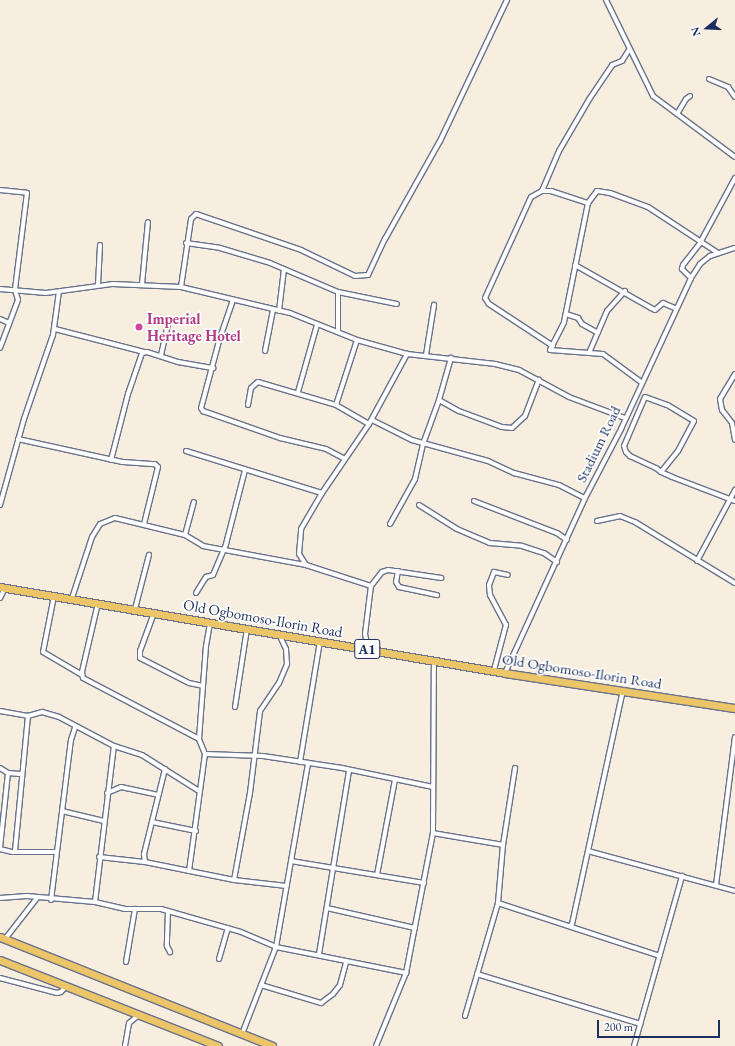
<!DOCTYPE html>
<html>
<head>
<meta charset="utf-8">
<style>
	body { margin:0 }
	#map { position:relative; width:735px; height:1046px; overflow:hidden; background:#f8eedf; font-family:"EB Garamond",serif }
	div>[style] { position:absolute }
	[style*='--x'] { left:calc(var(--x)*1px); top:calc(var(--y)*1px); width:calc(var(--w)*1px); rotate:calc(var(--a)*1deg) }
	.roads { filter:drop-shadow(1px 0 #68728b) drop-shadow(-1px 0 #68728b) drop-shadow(0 1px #68728b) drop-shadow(0 -1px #68728b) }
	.minor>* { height:4px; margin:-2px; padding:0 2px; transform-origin:2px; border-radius:2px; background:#fff }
	.trunk>* { height:7px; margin:-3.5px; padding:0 3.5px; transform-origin:3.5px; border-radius:3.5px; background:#ecc569 }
	.motorway>* { height:7px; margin:-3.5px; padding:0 3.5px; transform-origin:3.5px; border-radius:3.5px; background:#ecc569 }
	.dots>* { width:11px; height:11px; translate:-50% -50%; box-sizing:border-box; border:2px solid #fff; border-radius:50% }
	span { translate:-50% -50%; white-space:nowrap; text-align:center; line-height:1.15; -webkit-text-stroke:3.5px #fff; paint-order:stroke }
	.shield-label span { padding:1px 3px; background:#fff; border:1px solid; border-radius:3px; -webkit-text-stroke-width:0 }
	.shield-label { font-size:14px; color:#1b2f5e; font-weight:700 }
	.hotel-label { font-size:15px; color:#b23c85; font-weight:700 }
	.left { translate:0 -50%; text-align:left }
	.street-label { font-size:15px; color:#1b2f5e }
	.north { position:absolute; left:687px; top:8px; width:40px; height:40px; -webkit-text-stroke:3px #fff; paint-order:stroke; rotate:252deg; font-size:11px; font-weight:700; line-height:16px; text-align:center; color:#1b2f5e }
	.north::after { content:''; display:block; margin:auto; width:14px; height:18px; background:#1b2f5e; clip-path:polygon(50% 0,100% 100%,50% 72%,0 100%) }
	.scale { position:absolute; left:597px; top:1020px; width:123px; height:18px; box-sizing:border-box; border:2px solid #1b2f5e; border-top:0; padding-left:5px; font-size:12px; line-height:14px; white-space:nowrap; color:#1b2f5e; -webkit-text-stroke:3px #fff; paint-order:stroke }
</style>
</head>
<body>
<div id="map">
	<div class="roads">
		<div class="minor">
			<div style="--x:606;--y:0;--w:107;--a:63.9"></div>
			<div style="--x:653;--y:96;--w:102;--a:36.6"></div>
			<div style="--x:709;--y:79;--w:21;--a:23"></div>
			<div style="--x:728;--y:87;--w:12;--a:55"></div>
			<div style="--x:677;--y:114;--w:17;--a:-59"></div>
			<div style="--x:686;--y:99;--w:5;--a:-37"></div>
			<div style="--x:0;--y:190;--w:27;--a:6"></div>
			<div style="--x:27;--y:193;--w:98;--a:97.1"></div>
			<div style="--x:15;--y:290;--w:10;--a:73"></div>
			<div style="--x:18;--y:300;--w:51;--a:110.6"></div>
			<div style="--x:542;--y:191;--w:43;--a:-67"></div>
			<div style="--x:559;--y:151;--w:61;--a:-59.7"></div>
			<div style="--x:590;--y:98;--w:40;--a:-56"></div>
			<div style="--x:612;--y:65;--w:11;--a:-22"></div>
			<div style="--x:622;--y:61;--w:13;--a:-58"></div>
			<div style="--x:186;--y:243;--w:34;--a:8"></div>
			<div style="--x:220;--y:248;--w:52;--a:16.7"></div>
			<div style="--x:270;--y:263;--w:74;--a:23.1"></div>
			<div style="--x:338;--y:292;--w:60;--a:11.5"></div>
			<div style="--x:575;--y:265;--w:87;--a:29.5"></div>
			<div style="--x:651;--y:308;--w:4;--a:27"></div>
			<div style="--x:655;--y:310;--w:11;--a:-41"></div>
			<div style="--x:663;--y:303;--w:13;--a:23"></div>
			<div style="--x:691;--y:278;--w:13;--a:-135"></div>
			<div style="--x:682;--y:269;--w:4;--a:-76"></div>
			<div style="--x:683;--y:265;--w:28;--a:-52"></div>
			<div style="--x:700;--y:243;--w:74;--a:-61.7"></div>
			<div style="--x:142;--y:284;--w:62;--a:-84.5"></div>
			<div style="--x:98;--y:285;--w:40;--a:-87.1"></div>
			<div style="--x:181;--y:287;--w:69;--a:-81.6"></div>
			<div style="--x:191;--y:219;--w:7;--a:-45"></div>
			<div style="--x:196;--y:214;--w:111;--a:18.9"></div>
			<div style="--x:301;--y:250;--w:60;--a:25.7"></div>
			<div style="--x:355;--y:276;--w:13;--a:-4"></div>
			<div style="--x:368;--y:275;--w:40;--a:-65"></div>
			<div style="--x:385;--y:239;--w:112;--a:-60.7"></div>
			<div style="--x:440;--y:141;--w:156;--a:-64.6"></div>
			<div style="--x:0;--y:289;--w:46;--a:5"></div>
			<div style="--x:46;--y:293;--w:68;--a:-7.7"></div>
			<div style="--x:113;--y:284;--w:68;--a:2.5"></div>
			<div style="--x:181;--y:287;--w:112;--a:13.4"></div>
			<div style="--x:290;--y:313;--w:72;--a:21.9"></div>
			<div style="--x:357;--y:340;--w:52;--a:15.6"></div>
			<div style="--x:407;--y:354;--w:89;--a:6.5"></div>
			<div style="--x:495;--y:364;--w:25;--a:14"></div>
			<div style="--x:519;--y:370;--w:57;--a:28.4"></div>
			<div style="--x:569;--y:397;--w:60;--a:20.6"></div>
			<div style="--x:233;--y:300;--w:43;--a:108.9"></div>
			<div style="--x:219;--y:341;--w:69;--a:105"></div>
			<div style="--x:201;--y:408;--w:4;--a:56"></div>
			<div style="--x:203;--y:411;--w:82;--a:19.3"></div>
			<div style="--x:280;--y:438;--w:47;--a:13.4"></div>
			<div style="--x:326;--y:449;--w:21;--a:28"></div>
			<div style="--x:279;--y:311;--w:42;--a:-83.2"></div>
			<div style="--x:566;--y:314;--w:13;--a:18"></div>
			<div style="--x:578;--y:318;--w:7;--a:56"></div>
			<div style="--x:582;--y:324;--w:18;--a:29"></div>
			<div style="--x:0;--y:319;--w:10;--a:24"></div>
			<div style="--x:55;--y:329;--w:92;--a:14.5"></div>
			<div style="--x:338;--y:332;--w:40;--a:-90"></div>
			<div style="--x:553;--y:346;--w:77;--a:-146.7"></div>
			<div style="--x:489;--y:304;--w:7;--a:-124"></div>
			<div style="--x:485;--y:298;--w:111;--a:-65.5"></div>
			<div style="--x:531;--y:197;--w:13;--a:-29"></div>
			<div style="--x:542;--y:191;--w:9;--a:0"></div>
			<div style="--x:551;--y:191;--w:39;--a:18"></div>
			<div style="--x:550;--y:350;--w:31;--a:-63"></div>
			<div style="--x:564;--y:322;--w:121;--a:-78.6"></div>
			<div style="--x:588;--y:203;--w:15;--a:-53"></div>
			<div style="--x:597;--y:191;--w:13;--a:9"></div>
			<div style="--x:610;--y:193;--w:40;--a:20.2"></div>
			<div style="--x:648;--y:207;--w:84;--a:33.3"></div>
			<div style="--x:550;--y:350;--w:53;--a:4.3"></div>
			<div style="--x:603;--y:354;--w:47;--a:36.4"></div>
			<div style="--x:265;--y:351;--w:42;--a:-79"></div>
			<div style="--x:589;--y:353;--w:46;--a:-66.8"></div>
			<div style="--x:607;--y:311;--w:27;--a:-48"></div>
			<div style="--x:161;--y:355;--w:36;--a:-77"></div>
			<div style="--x:426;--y:355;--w:51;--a:-80.9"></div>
			<div style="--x:735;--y:374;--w:29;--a:121"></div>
			<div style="--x:720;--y:399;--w:11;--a:80"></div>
			<div style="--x:722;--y:410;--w:16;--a:52"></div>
			<div style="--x:732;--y:423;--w:17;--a:80"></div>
			<div style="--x:298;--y:392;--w:70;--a:-74.2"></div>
			<div style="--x:439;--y:400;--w:23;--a:29"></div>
			<div style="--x:459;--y:411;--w:46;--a:20.4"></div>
			<div style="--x:502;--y:427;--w:10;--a:6"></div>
			<div style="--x:512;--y:428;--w:18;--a:-43"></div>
			<div style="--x:525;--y:416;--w:39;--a:-69"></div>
			<div style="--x:248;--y:405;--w:17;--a:-80"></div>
			<div style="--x:251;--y:388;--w:9;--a:-41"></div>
			<div style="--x:258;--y:382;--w:81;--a:16.4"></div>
			<div style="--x:336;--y:405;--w:38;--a:30"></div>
			<div style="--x:336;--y:405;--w:68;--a:-72.1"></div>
			<div style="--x:372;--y:420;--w:45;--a:26.6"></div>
			<div style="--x:412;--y:440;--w:79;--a:15.4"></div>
			<div style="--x:488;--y:461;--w:29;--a:25"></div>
			<div style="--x:514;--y:473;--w:47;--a:14.9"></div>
			<div style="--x:559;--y:485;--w:29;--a:27"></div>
			<div style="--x:18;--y:439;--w:107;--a:12.4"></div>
			<div style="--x:123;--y:462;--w:32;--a:4"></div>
			<div style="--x:155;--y:464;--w:4;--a:45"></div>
			<div style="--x:158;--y:467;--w:59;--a:103.8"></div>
			<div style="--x:186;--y:451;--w:142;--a:17.2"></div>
			<div style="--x:111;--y:460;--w:68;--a:-75.6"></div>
			<div style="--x:128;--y:394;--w:43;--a:-71.1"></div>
			<div style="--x:142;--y:353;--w:5;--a:-11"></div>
			<div style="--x:147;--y:352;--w:33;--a:18"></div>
			<div style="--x:178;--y:362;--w:36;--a:10"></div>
			<div style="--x:661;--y:472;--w:27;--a:-51"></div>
			<div style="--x:678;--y:451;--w:34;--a:-62"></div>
			<div style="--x:694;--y:421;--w:31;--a:-149"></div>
			<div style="--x:667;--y:405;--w:23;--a:-160"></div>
			<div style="--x:645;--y:397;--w:53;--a:113.2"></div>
			<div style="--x:624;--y:446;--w:6;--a:72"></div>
			<div style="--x:626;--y:452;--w:6;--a:45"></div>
			<div style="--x:630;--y:456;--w:29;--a:25"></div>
			<div style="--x:656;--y:468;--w:6;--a:39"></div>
			<div style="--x:661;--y:472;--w:12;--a:24"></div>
			<div style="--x:672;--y:477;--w:67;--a:20.9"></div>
			<div style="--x:474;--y:501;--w:89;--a:21.1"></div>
			<div style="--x:557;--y:533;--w:12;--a:35"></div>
			<div style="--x:0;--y:505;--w:89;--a:-74.4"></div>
			<div style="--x:24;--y:419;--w:89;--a:-71"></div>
			<div style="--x:53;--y:335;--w:44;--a:-82.2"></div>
			<div style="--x:419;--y:505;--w:45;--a:32.3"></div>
			<div style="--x:457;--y:529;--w:36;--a:23"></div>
			<div style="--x:490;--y:543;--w:32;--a:5"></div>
			<div style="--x:522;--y:546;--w:23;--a:18"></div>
			<div style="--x:544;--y:553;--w:16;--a:35"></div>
			<div style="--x:597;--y:521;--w:24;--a:-12"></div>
			<div style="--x:620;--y:516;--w:16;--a:22"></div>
			<div style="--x:635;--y:522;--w:117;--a:31.4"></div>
			<div style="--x:390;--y:524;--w:51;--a:-60.9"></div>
			<div style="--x:415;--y:479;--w:36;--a:-77"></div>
			<div style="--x:423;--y:444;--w:47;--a:-70"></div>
			<div style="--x:439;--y:400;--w:44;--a:-74.1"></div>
			<div style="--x:185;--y:535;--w:34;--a:-75"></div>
			<div style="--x:697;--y:561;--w:81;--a:-61.8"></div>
			<div style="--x:306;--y:565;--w:13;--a:-122"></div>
			<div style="--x:299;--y:554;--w:25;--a:-85"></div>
			<div style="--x:301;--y:529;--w:42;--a:-59.7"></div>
			<div style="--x:322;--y:493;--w:83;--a:-55.7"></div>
			<div style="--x:369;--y:424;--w:80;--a:-61.5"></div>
			<div style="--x:398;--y:571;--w:11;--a:100"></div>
			<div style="--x:396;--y:582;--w:6;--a:59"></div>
			<div style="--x:399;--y:587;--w:39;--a:12"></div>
			<div style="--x:196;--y:593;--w:19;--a:-58"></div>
			<div style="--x:206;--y:577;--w:7;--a:-16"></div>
			<div style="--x:213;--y:575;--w:34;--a:-67"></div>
			<div style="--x:226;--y:544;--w:76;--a:-75.6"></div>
			<div style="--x:54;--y:596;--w:57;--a:101.1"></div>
			<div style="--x:43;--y:652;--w:45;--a:30.5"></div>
			<div style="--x:0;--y:598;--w:11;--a:-63"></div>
			<div style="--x:72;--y:598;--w:64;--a:-71.8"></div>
			<div style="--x:92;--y:537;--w:15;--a:-58"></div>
			<div style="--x:100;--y:524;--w:16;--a:-22"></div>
			<div style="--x:115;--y:518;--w:72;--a:13.7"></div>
			<div style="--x:185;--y:535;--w:21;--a:31"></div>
			<div style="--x:203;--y:546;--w:105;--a:10.5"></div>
			<div style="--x:306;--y:565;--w:68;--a:17.9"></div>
			<div style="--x:98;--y:603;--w:71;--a:103.1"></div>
			<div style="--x:82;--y:672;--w:6;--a:81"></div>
			<div style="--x:83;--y:678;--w:131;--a:27.7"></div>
			<div style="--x:135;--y:609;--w:56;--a:-75.5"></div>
			<div style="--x:154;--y:613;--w:40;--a:110.2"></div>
			<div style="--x:140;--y:651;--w:7;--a:90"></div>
			<div style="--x:140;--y:658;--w:55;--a:27"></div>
			<div style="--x:189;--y:683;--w:14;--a:12"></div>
			<div style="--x:368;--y:649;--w:15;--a:-101"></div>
			<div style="--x:365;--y:634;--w:48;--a:-82.9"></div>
			<div style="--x:371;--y:586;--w:18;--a:-52"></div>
			<div style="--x:382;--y:572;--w:6;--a:-18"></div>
			<div style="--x:388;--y:570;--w:54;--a:8.6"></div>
			<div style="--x:494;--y:670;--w:47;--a:-75.1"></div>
			<div style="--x:506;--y:625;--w:34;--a:-118"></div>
			<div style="--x:490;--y:595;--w:10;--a:-96"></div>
			<div style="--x:489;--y:585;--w:14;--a:-69"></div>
			<div style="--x:494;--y:572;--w:14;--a:12"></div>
			<div style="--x:505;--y:673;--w:192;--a:-65.4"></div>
			<div style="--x:585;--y:498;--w:78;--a:-62.4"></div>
			<div style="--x:621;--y:429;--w:166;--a:-65.1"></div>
			<div style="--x:691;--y:278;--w:17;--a:-57"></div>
			<div style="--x:700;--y:264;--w:13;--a:-39"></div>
			<div style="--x:710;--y:256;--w:26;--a:-18"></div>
			<div style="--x:235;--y:707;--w:79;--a:-81.3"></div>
			<div style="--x:0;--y:711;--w:28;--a:10"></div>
			<div style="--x:28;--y:716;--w:15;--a:-16"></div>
			<div style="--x:42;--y:712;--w:18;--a:16"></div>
			<div style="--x:59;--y:717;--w:62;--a:27.8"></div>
			<div style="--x:114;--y:746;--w:29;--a:18"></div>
			<div style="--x:142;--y:755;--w:67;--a:32.3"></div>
			<div style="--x:205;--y:754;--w:58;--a:2"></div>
			<div style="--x:263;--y:756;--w:80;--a:8.6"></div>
			<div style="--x:342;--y:768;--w:93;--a:11.8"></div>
			<div style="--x:300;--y:762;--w:123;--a:-80.6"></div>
			<div style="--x:0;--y:768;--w:9;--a:32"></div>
			<div style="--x:8;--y:773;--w:75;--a:96.1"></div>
			<div style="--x:165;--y:769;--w:88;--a:103.9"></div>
			<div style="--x:144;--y:854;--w:8;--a:83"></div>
			<div style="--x:145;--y:862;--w:91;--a:11.4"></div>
			<div style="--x:234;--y:880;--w:53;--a:6.5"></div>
			<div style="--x:8;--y:773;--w:12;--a:5"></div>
			<div style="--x:107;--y:793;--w:15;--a:-23"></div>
			<div style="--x:121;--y:787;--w:38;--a:12"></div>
			<div style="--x:62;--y:811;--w:43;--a:13.4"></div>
			<div style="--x:152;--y:822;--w:45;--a:11.6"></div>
			<div style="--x:433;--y:833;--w:71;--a:9.7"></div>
			<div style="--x:0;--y:849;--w:12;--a:14"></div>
			<div style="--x:12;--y:852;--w:44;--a:0"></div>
			<div style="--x:15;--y:851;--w:136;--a:-84.5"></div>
			<div style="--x:588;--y:851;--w:152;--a:15.2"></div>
			<div style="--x:99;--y:857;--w:46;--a:6.2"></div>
			<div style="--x:291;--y:861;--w:135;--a:9.4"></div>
			<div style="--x:189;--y:871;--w:118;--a:-82.2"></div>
			<div style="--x:205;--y:754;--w:16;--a:-112"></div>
			<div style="--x:199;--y:739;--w:93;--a:-85.7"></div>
			<div style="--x:206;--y:646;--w:23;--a:-80"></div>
			<div style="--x:377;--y:875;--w:97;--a:-79.3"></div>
			<div style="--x:234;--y:880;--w:88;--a:-79.6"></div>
			<div style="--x:250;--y:793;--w:83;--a:-83"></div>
			<div style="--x:260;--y:711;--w:34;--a:-56"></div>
			<div style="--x:279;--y:683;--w:21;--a:-67"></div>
			<div style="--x:287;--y:664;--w:15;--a:-94"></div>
			<div style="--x:286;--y:649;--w:17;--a:-115"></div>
			<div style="--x:716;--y:885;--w:149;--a:-82.7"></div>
			<div style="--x:0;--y:898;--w:27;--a:-4"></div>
			<div style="--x:27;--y:896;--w:68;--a:5"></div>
			<div style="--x:95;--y:902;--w:31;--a:13"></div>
			<div style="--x:125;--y:909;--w:36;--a:0"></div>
			<div style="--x:161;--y:909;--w:83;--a:16"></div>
			<div style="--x:241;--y:932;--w:38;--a:23"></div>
			<div style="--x:276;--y:947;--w:133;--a:11.3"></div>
			<div style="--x:51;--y:900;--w:161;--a:-82.9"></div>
			<div style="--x:71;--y:740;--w:13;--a:-72"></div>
			<div style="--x:95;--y:902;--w:157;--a:-83.1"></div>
			<div style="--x:498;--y:903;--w:170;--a:18.1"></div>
			<div style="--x:327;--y:908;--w:90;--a:12.8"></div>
			<div style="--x:168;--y:911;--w:35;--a:92"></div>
			<div style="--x:167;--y:946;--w:7;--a:63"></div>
			<div style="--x:570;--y:926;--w:3;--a:-45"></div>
			<div style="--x:572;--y:924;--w:239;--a:-77.7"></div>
			<div style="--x:5;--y:939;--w:52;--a:-52"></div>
			<div style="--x:319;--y:954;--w:186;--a:-80.7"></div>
			<div style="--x:219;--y:959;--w:32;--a:-74"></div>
			<div style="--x:126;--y:962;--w:54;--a:-80.4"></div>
			<div style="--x:477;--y:974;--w:171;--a:17"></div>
			<div style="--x:0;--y:978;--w:59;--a:14.7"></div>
			<div style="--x:57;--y:993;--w:4;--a:-14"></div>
			<div style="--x:61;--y:992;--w:8;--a:-50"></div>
			<div style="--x:261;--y:985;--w:63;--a:16.7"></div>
			<div style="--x:321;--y:1003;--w:15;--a:-37"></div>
			<div style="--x:333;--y:994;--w:11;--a:-52"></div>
			<div style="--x:340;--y:985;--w:24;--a:-75"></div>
			<div style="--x:465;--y:1016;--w:118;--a:-73.7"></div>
			<div style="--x:498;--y:903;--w:58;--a:-85.1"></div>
			<div style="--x:503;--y:845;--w:78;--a:-81.1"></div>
			<div style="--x:242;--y:1034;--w:93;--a:-68.7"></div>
			<div style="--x:276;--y:947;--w:187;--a:-80.1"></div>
			<div style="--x:125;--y:1046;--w:23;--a:-80"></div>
			<div style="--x:129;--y:1023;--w:13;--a:-39"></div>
			<div style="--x:376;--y:1046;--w:79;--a:-67.7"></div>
			<div style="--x:406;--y:973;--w:143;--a:-79.1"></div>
			<div style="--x:433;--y:833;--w:173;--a:-89.7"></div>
			<div style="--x:634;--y:1046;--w:177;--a:-74.2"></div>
		</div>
		<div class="trunk">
			<div style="--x:0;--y:587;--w:512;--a:9.66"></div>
			<div style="--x:505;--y:673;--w:233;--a:8.7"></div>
		</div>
		<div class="motorway">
			<div style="--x:0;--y:937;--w:293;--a:21.8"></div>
			<div style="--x:0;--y:960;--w:234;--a:21.5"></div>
		</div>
	</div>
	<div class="dots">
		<div style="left:139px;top:327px;background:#d1479c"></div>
	</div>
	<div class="shield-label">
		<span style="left:367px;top:649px">A1</span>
	</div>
	<div class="hotel-label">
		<span class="left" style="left:147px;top:327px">Imperial<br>Heritage Hotel</span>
	</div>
	<div class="street-label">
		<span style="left:598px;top:444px;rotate:-64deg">Stadium Road</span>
		<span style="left:263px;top:618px;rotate:10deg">Old Ogbomoso-Ilorin Road</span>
		<span style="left:582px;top:671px;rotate:9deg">Old Ogbomoso-Ilorin Road</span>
	</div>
	<div class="north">N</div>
	<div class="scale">200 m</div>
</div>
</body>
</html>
